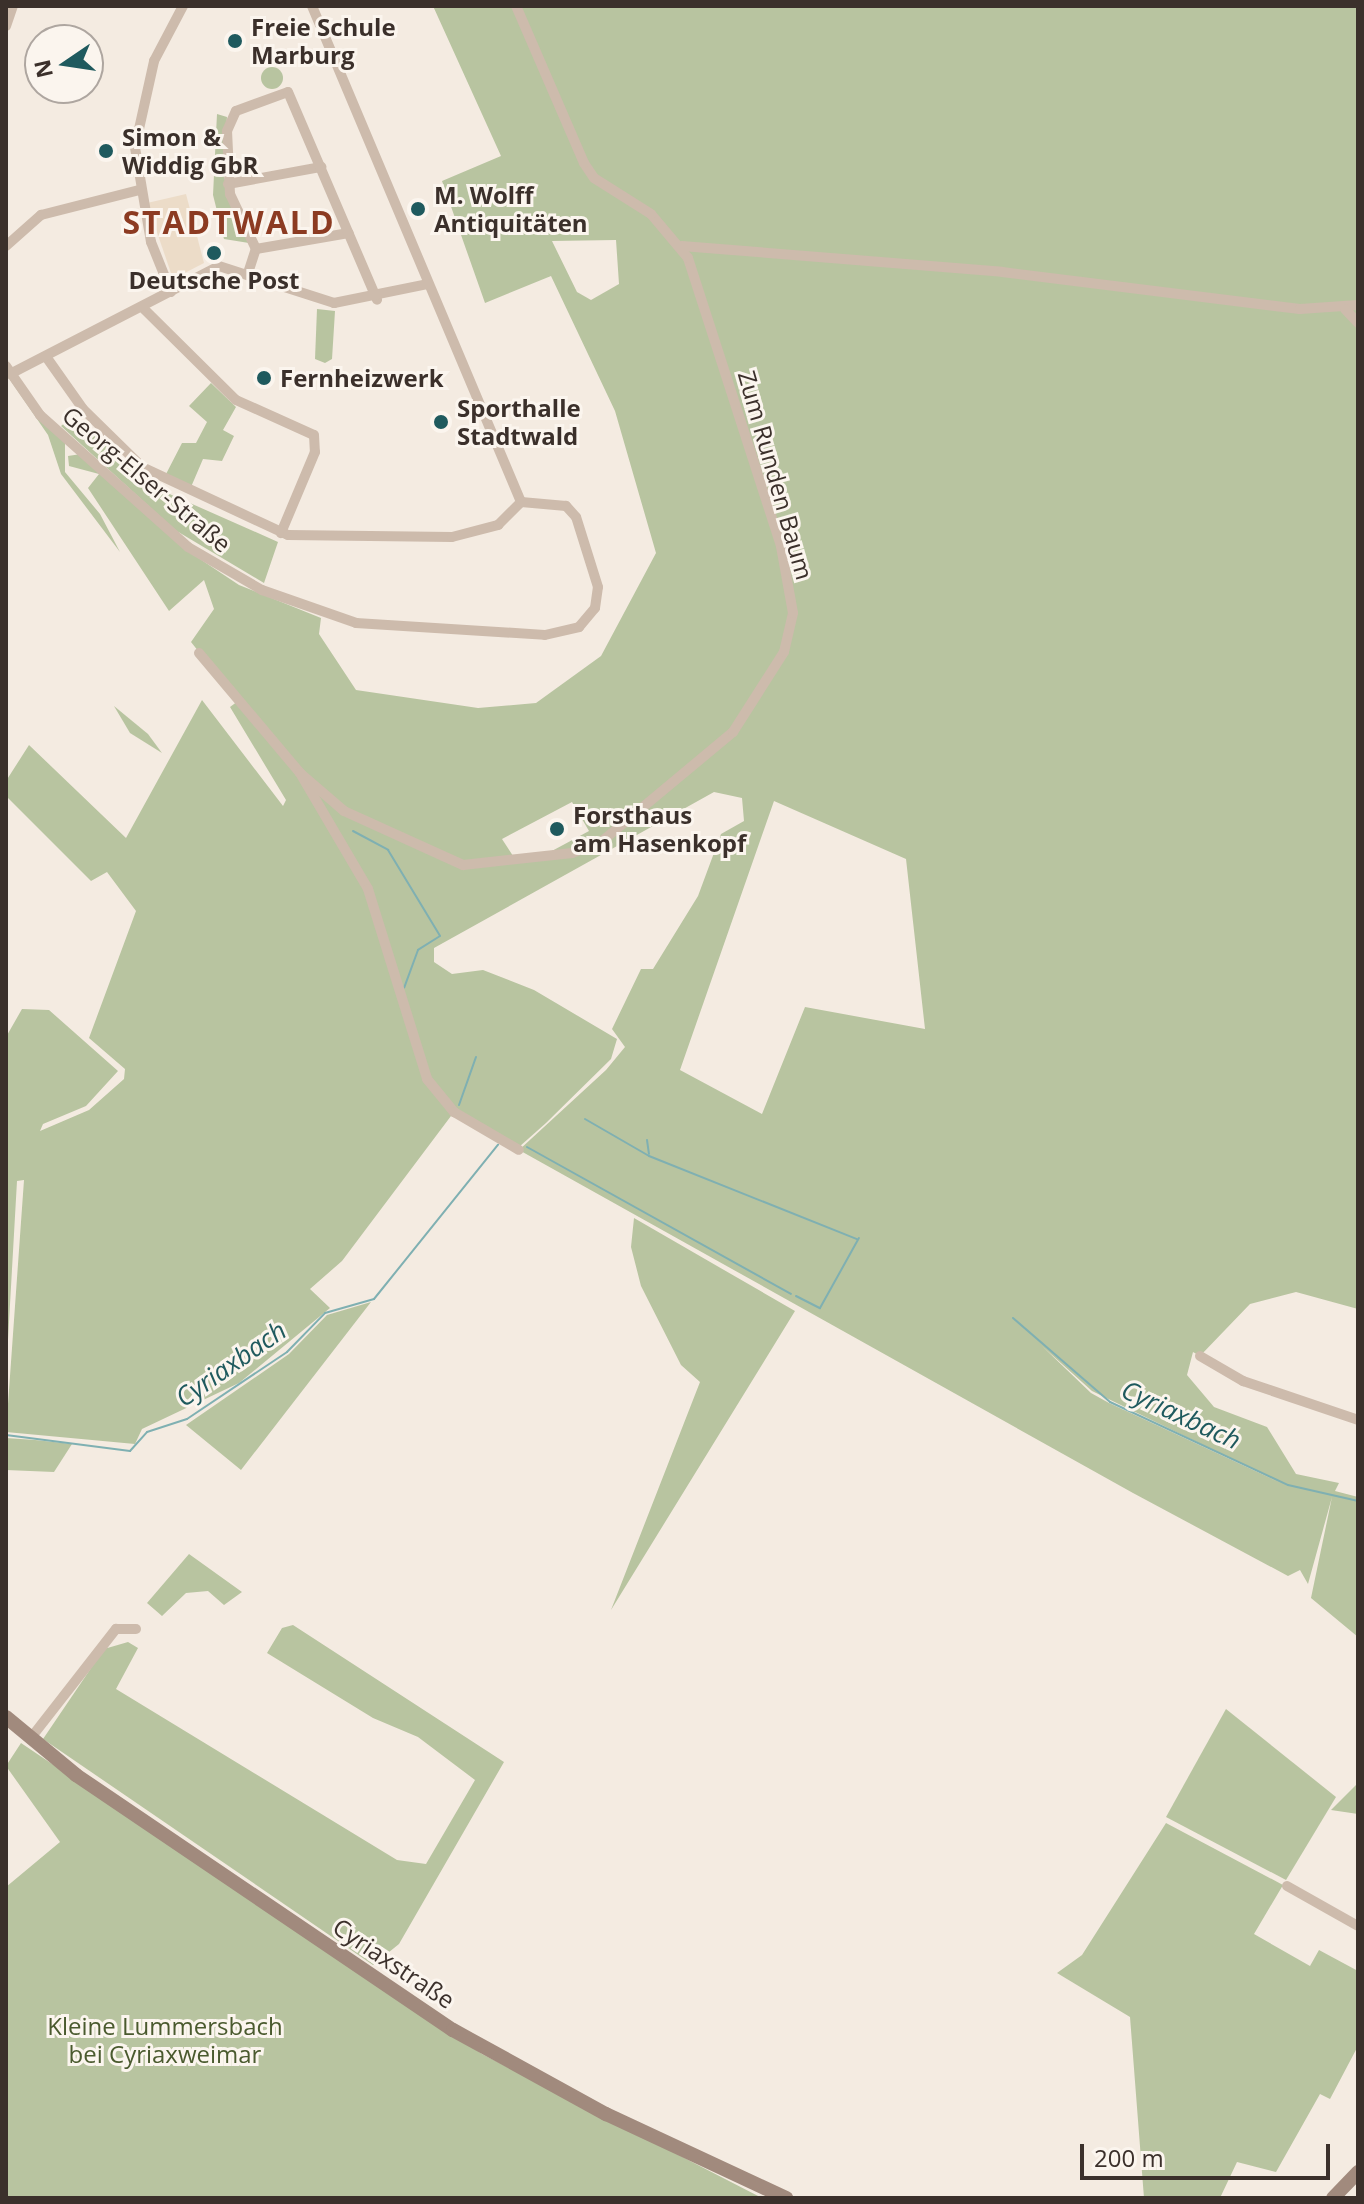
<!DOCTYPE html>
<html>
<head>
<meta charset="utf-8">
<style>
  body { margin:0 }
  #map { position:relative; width:1364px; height:2204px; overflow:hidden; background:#f4ebe1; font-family:"Open Sans",sans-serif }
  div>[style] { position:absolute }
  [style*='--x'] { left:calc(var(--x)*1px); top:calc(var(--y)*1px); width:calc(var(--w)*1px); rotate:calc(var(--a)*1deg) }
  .green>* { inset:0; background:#b8c4a0 }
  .round { border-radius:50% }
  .plaza>* { inset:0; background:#ecdcc8 }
  .stream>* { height:2px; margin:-1px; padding:0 1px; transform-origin:1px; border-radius:1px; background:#7fb0b2 }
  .street>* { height:10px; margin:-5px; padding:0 5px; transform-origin:5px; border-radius:5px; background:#cdbbac }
  .secondary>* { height:14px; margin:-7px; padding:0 7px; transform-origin:7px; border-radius:7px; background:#a18a7d }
  .dots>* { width:22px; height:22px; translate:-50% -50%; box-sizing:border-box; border:4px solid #fbf5ee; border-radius:50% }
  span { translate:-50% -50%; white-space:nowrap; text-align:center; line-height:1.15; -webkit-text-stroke:6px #fbf5ee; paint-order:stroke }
  .poi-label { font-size:24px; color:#3b302b; font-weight:700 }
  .left { translate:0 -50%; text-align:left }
  .street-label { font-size:24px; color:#3b302b }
  .park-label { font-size:24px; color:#4a5a2e }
  .water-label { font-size:26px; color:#1f5a5e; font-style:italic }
  .district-label { font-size:32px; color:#8c3b22; font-weight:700; letter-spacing:2px }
  .frame { position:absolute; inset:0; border:8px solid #3b302b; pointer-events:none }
  .north { position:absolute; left:24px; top:24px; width:80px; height:80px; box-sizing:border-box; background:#fbf5ee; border:2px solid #aea6a0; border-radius:50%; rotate:257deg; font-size:22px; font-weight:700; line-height:32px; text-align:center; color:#3b302b }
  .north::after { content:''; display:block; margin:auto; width:28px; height:36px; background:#1f5a5e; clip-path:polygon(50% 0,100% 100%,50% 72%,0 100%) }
  .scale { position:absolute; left:1080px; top:2144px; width:250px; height:36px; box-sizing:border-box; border:4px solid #3b302b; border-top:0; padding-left:10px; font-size:24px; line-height:28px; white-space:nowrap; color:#3b302b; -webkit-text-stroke:6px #fbf5ee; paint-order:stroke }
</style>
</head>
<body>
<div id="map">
  <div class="green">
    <div style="clip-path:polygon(evenodd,433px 6px,1358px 6px,1358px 1309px,1296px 1292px,1250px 1304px,1200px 1356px,1193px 1352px,1187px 1375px,1214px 1407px,1267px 1427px,1296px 1474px,1339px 1483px,1335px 1491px,1358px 1497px,1358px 1637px,1311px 1598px,1332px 1497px,1308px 1584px,1300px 1570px,1288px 1576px,1133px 1493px,519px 1150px,606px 1070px,625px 1047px,612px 1029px,641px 969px,653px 969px,698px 896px,721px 834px,744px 821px,742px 798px,714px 792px,434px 948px,434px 962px,452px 974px,483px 970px,534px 990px,617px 1039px,611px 1059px,546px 1123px,519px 1147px,454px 1112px,342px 1261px,310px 1289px,330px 1308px,239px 1383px,142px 1429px,135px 1444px,6px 1432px,24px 1180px,17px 1181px,6px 1375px,6px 1037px,22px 1009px,49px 1010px,118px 1071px,86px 1106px,43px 1124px,40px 1131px,89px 1110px,124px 1079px,125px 1069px,89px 1038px,136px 911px,107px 872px,91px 881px,6px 796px,6px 781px,29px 745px,126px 838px,202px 700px,283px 806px,286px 800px,230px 707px,238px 701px,191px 642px,214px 609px,204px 580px,169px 611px,88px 488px,99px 474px,69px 466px,68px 456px,81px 454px,188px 551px,239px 585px,321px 618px,319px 634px,356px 690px,478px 708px,536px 703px,601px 656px,656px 553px,615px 411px,551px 276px,485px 303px,442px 181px,501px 156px,433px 6px,616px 240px,619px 284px,591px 300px,577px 292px,552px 241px,616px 240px,433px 6px,774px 801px,906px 859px,925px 1029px,805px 1007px,762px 1114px,680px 1070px,774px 801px,433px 6px,572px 802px,589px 831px,550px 852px,515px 859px,502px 839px,572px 802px,433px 6px,1042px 1346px,1092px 1391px,1281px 1483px,1109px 1403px,1091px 1393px,1042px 1346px)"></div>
    <div class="round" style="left:261px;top:67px;width:22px;height:22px"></div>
    <div style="clip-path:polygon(217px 114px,227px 117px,223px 174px,249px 243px,224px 239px,213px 195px)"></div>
    <div style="clip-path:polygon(317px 309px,335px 311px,332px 359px,325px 363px,315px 359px)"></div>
    <div style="clip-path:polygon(6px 374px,65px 443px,65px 472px,100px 514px,120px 552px,61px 474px,48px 435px)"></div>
    <div style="clip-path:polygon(211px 383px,236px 407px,223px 430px,234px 436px,222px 461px,203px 459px,191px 487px,165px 476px,182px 443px,196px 443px,207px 422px,189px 406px)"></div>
    <div style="clip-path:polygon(75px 415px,147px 484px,278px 542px,264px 583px,175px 530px,61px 426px)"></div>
    <div style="clip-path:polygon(114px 706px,148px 734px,162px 753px,130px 733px)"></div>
    <div style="clip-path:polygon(634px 1218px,795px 1311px,611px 1610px,700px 1382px,681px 1365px,641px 1286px,631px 1247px)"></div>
    <div style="clip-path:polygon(371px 1302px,241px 1470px,186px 1425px,289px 1354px,327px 1315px)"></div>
    <div style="clip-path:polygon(6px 1438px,35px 1440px,72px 1444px,54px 1472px,6px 1470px)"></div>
    <div style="clip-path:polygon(189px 1554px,242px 1592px,224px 1605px,208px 1591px,186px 1593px,162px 1616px,147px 1603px)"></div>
    <div style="clip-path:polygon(293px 1625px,504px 1762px,399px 1944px,373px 1965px,43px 1739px,104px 1649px,128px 1642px,138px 1648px,116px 1689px,397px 1860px,426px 1864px,475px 1780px,418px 1737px,373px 1718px,267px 1653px,282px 1628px)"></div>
    <div style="clip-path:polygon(1226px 1709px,1336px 1797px,1286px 1880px,1166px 1817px)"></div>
    <div style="clip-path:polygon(21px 1743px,482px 2054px,762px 2198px,6px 2198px,6px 1887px,60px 1842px,6px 1766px)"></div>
    <div style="clip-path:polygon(1358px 1783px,1358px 1814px,1331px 1810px)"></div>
    <div style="clip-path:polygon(1166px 1823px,1283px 1885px,1254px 1934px,1310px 1966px,1319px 1950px,1358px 1971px,1358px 2046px,1330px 2099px,1320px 2094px,1276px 2172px,1237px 2162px,1220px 2198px,1144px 2198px,1130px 2017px,1057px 1973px,1082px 1955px)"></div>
  </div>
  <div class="plaza">
    <div style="clip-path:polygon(186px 194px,204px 263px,173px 279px,147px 203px)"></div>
  </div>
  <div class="stream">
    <div style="--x:353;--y:831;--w:40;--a:28"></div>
    <div style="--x:388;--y:850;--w:100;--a:58.8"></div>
    <div style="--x:440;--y:936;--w:26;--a:148"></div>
    <div style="--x:418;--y:950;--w:40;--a:110.2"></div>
    <div style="--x:459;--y:1105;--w:51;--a:-70.5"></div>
    <div style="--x:585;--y:1119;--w:74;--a:30"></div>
    <div style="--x:649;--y:1156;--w:224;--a:21.8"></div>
    <div style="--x:647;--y:1140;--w:14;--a:82"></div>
    <div style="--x:527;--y:1147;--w:302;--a:29.1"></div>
    <div style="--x:796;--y:1296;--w:27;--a:27"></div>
    <div style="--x:820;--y:1308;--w:80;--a:-60.9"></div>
    <div style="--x:1013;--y:1318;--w:128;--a:40.9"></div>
    <div style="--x:1110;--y:1402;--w:196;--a:25"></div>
    <div style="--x:1288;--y:1485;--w:72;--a:12.9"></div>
    <div style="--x:6;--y:1435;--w:125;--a:7.4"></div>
    <div style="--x:130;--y:1451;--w:25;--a:-48"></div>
    <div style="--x:147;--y:1432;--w:42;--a:-18"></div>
    <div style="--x:187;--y:1419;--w:120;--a:-33.8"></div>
    <div style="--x:287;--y:1352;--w:54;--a:-45.7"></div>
    <div style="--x:325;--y:1313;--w:51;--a:-15.9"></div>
    <div style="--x:374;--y:1299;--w:198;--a:-51.2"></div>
  </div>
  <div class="street">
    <div style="--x:312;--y:6;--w:538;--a:67.15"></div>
    <div style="--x:6;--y:26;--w:21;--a:-71"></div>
    <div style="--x:228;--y:184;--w:95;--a:-10.4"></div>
    <div style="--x:6;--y:246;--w:47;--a:-41.5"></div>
    <div style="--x:41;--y:215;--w:101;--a:-14.3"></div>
    <div style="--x:682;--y:246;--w:321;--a:4.6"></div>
    <div style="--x:1002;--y:272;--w:300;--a:7.1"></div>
    <div style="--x:1300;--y:309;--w:58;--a:-3.9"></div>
    <div style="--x:256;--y:249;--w:94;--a:-9.8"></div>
    <div style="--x:248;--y:273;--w:25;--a:-72"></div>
    <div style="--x:256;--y:249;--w:61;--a:-115.3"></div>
    <div style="--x:230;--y:194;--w:63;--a:-92.7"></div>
    <div style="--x:227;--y:131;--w:22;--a:-66"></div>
    <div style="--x:236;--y:111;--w:55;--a:-20.1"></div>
    <div style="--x:288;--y:92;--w:226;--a:66.8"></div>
    <div style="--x:171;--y:292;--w:54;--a:-111.8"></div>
    <div style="--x:151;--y:242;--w:96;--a:-99.6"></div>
    <div style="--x:135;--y:147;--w:88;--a:-77.5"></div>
    <div style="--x:154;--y:61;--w:62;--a:-62.2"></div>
    <div style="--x:144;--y:309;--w:129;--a:44.7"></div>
    <div style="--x:236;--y:400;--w:85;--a:24.2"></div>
    <div style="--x:314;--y:435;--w:17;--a:87"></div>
    <div style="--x:315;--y:452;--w:88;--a:112.8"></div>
    <div style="--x:1345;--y:309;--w:19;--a:47"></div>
    <div style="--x:47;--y:358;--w:62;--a:54.8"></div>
    <div style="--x:83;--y:409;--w:83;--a:44.5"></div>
    <div style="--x:142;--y:467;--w:161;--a:25"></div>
    <div style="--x:288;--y:535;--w:164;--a:0.7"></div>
    <div style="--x:452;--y:537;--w:48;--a:-14.6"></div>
    <div style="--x:498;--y:525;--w:33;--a:-45"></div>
    <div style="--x:6;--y:366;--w:60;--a:55.2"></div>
    <div style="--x:40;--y:415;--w:198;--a:41.7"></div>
    <div style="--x:188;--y:547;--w:86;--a:30.2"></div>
    <div style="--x:262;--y:590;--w:100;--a:19.3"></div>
    <div style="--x:356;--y:623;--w:189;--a:3.6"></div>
    <div style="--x:545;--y:635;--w:35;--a:-13"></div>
    <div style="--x:579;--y:627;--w:25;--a:-50"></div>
    <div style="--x:595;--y:608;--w:21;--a:-82"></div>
    <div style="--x:598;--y:587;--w:73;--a:-107.4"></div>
    <div style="--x:576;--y:517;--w:15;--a:-132"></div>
    <div style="--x:566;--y:506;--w:45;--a:-174.9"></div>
    <div style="--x:10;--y:374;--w:235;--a:-27.3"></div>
    <div style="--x:219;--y:266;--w:121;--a:17.8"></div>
    <div style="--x:334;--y:303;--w:95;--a:-11.5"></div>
    <div style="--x:199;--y:653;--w:157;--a:49.9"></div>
    <div style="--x:300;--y:773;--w:134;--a:59.6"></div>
    <div style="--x:368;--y:889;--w:199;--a:72.7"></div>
    <div style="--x:427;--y:1079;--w:43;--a:50.7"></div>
    <div style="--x:454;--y:1112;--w:75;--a:30.3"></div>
    <div style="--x:300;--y:773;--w:58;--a:40.8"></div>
    <div style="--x:344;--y:811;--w:131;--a:24.4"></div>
    <div style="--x:463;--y:865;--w:110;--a:-6.3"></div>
    <div style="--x:572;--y:853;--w:31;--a:-21"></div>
    <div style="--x:601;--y:842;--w:172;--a:-39.8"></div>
    <div style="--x:733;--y:732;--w:95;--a:-57.5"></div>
    <div style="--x:784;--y:652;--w:40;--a:-77"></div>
    <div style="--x:793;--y:613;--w:68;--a:-100.2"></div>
    <div style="--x:781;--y:546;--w:303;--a:-107.9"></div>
    <div style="--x:688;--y:258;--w:57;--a:-130.1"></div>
    <div style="--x:651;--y:214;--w:67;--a:-147.7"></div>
    <div style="--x:594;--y:178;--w:18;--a:-124"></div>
    <div style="--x:584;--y:163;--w:171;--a:-113.4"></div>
    <div style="--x:1200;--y:1356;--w:50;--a:30.2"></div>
    <div style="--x:1243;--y:1381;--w:121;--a:18.7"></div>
    <div style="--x:30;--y:1739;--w:140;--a:-52"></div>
    <div style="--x:116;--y:1629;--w:20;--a:0"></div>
    <div style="--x:1287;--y:1886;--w:81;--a:29.4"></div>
  </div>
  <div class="secondary">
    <div style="--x:6;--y:1717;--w:91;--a:39.6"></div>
    <div style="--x:76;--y:1775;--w:455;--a:34.1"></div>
    <div style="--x:453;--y:2030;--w:175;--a:28.8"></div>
    <div style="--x:606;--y:2114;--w:199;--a:25"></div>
    <div style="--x:1333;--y:2198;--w:36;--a:-46"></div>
  </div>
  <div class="dots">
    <div style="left:235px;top:41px;background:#1f5a5e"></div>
    <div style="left:106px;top:151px;background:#1f5a5e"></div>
    <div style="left:418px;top:209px;background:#1f5a5e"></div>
    <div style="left:214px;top:253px;background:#1f5a5e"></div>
    <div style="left:264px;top:378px;background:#1f5a5e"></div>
    <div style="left:441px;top:422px;background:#1f5a5e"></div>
    <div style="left:557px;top:829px;background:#1f5a5e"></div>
  </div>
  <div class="poi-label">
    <span class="left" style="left:251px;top:41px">Freie Schule<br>Marburg</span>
    <span class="left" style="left:122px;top:151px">Simon &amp;<br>Widdig GbR</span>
    <span class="left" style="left:434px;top:209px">M. Wolff<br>Antiquitäten</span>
    <span style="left:214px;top:280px">Deutsche Post</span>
    <span class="left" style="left:280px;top:378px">Fernheizwerk</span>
    <span class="left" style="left:457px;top:422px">Sporthalle<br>Stadtwald</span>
    <span class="left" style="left:573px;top:829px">Forsthaus<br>am Hasenkopf</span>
  </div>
  <div class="street-label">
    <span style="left:776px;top:475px;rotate:74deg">Zum Runden Baum</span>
    <span style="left:147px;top:479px;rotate:40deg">Georg-Elser-Straße</span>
    <span style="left:394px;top:1963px;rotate:34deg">Cyriaxstraße</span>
  </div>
  <div class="park-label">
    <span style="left:165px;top:2040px">Kleine Lummersbach<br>bei Cyriaxweimar</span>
  </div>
  <div class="water-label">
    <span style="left:231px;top:1364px;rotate:-35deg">Cyriaxbach</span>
    <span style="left:1181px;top:1415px;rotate:25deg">Cyriaxbach</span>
  </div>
  <div class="district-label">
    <span style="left:229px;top:222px">STADTWALD</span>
  </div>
  <div class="frame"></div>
  <div class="north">N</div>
  <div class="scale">200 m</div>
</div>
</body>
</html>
